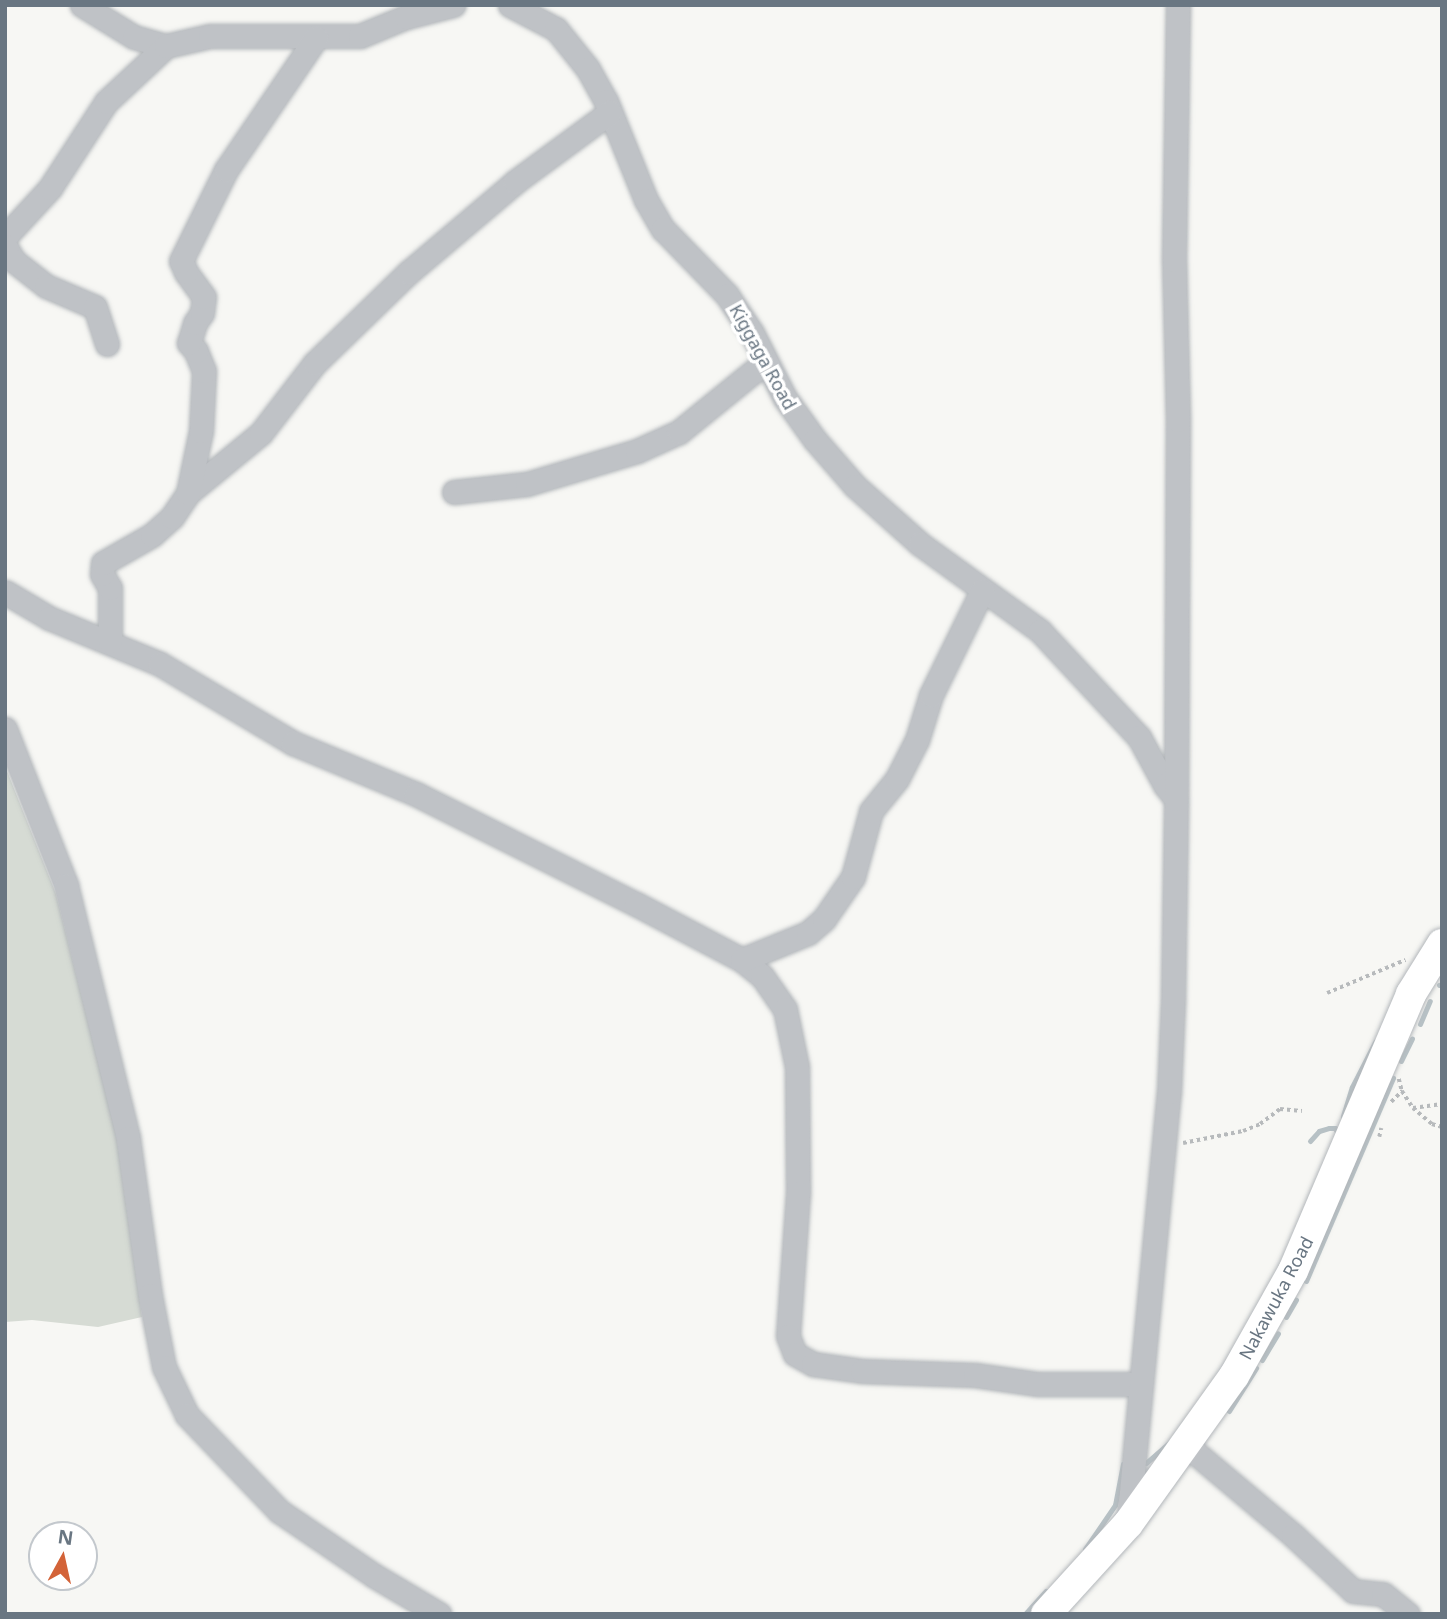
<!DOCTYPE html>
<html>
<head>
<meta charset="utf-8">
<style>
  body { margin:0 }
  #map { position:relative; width:1447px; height:1619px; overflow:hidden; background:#f7f7f4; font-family:"Noto Sans",sans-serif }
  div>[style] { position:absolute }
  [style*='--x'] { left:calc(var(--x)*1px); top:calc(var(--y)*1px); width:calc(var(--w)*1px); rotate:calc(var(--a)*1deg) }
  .green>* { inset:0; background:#d6dbd4 }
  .stream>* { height:5px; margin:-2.5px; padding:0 2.5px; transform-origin:2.5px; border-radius:2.5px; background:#b7c1c5 }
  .path>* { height:3.5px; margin-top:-1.75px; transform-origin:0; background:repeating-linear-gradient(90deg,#b7babc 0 3.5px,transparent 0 7px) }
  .roads { filter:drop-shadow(0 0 2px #b2b6ba) drop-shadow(0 0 2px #b2b6ba) }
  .minor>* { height:23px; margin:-11.5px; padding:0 11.5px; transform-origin:11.5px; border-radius:11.5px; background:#bfc2c6 }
  .major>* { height:30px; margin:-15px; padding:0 15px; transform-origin:15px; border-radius:15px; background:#fff }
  span { translate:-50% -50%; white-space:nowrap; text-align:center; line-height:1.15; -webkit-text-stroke:7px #fff; paint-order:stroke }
  .street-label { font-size:18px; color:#697682 }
  .frame { position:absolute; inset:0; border:7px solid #697682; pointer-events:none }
  .north { position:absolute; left:28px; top:1521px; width:70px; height:70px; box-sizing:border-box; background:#fff; border:2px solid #c3c8cd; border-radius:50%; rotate:8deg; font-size:19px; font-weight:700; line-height:28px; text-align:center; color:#697682 }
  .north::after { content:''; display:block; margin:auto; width:24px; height:32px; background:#d36338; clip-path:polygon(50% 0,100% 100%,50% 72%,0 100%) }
</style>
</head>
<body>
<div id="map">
  <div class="green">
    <div style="clip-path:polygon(5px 766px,56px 894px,116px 1133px,142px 1317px,98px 1327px,32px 1320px,5px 1322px)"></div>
  </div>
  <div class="stream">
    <div style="--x:1439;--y:985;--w:3;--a:-18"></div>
    <div style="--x:1420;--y:1024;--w:25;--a:-67"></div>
    <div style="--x:1401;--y:1061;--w:25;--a:-64"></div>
    <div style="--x:1343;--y:1116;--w:30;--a:-73"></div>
    <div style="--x:1352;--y:1087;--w:51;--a:-62.9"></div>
    <div style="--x:1310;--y:1141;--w:13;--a:-48"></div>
    <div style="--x:1319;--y:1131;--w:10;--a:-17"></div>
    <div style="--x:1329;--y:1128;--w:6;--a:0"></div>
    <div style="--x:1335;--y:1128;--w:7;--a:63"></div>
    <div style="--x:1306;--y:1281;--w:221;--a:-66.8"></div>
    <div style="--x:1286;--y:1317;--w:20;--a:-60"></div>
    <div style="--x:1262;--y:1360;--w:31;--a:-59"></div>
    <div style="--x:1229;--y:1411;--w:51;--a:-57.9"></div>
    <div style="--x:1146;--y:1463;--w:32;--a:-41"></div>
    <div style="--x:1085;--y:1549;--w:53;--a:-55.7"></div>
    <div style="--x:1115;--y:1505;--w:42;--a:-79"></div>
    <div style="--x:1025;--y:1614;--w:31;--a:-48"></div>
  </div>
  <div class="path">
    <div style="--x:1327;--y:993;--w:85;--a:-22.9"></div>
    <div style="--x:1399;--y:1079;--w:12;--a:76"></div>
    <div style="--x:1402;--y:1091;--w:20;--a:57"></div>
    <div style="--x:1413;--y:1108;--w:25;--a:40"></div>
    <div style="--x:1432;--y:1124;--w:10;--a:17"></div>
    <div style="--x:1391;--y:1102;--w:16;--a:-45"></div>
    <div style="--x:1413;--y:1108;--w:29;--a:-8"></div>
    <div style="--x:1379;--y:1137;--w:9;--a:-77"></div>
    <div style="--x:1183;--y:1143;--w:61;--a:-11.3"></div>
    <div style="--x:1243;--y:1131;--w:18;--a:-22"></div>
    <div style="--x:1260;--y:1124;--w:25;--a:-37"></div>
    <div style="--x:1280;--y:1109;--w:22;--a:5"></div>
  </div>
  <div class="roads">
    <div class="minor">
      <div style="--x:82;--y:5;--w:61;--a:31.6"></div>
      <div style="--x:134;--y:37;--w:33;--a:16"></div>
      <div style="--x:510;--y:5;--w:52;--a:27.6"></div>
      <div style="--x:556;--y:29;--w:51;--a:51.3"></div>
      <div style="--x:588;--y:69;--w:37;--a:61"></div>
      <div style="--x:606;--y:101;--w:107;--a:68"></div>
      <div style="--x:646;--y:200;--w:34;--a:60"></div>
      <div style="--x:663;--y:229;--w:92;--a:45.9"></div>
      <div style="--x:727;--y:295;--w:45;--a:56.7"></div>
      <div style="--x:752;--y:333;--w:73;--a:63.1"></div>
      <div style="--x:785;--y:398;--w:52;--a:54.5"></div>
      <div style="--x:815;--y:440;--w:61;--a:49"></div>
      <div style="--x:855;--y:486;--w:87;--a:41.7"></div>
      <div style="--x:920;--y:544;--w:148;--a:35.9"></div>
      <div style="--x:1040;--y:631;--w:145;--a:47"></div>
      <div style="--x:1139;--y:737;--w:55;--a:61.6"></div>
      <div style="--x:1165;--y:785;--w:18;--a:52"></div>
      <div style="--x:5;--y:237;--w:67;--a:-47.4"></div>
      <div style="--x:50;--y:188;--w:103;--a:-56.9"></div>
      <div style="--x:106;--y:102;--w:82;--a:-43"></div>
      <div style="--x:166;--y:46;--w:45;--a:-12.8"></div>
      <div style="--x:210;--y:36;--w:150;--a:0"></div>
      <div style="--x:360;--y:36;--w:50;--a:-22.4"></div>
      <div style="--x:406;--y:17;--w:49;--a:-14.3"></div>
      <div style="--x:5;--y:246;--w:17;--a:59"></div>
      <div style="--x:14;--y:261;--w:41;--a:38"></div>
      <div style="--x:46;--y:286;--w:53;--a:23.2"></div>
      <div style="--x:95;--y:307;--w:39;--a:72"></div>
      <div style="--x:454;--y:492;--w:73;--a:-6.3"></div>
      <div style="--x:527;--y:484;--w:115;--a:-16.7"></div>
      <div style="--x:637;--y:451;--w:46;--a:-24.3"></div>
      <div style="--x:679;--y:432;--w:111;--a:-39.1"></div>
      <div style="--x:188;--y:493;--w:94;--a:-39.4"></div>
      <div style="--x:261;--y:433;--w:88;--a:-52.4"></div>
      <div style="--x:315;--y:363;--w:131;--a:-44.1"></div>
      <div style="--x:409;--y:272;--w:139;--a:-40.3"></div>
      <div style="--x:515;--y:182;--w:118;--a:-36.4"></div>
      <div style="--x:5;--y:592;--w:51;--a:30.6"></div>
      <div style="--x:49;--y:618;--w:120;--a:22.5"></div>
      <div style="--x:160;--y:664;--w:155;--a:30.7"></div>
      <div style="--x:293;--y:743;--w:133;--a:22.5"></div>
      <div style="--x:416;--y:794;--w:246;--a:26.6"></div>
      <div style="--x:636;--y:904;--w:120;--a:27.8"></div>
      <div style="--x:742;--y:960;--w:26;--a:39"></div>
      <div style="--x:762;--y:976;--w:40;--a:55.1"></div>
      <div style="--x:785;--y:1009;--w:59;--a:78.3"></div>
      <div style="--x:797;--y:1067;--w:126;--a:89.5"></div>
      <div style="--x:798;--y:1193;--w:143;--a:94"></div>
      <div style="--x:788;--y:1336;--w:19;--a:69"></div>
      <div style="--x:795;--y:1354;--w:21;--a:29"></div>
      <div style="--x:813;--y:1364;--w:49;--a:8.1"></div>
      <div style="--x:862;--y:1371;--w:113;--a:2"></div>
      <div style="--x:975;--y:1375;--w:64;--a:8.1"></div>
      <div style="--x:1038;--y:1384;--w:103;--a:0"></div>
      <div style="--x:110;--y:641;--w:53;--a:-90"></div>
      <div style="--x:110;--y:588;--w:16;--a:-120"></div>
      <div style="--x:102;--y:574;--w:11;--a:-85"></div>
      <div style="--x:103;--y:563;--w:56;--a:-29.7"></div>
      <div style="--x:152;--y:535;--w:27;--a:-42"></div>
      <div style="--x:172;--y:517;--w:29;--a:-56"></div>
      <div style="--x:188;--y:493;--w:63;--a:-78.2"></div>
      <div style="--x:201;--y:431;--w:60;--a:-87.1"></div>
      <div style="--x:204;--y:371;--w:22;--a:-112"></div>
      <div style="--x:196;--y:351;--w:11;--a:-131"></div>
      <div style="--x:189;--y:343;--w:21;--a:-73"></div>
      <div style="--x:195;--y:323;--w:12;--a:-55"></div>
      <div style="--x:202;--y:313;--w:16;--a:-83"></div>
      <div style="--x:204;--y:297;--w:31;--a:-126"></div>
      <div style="--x:186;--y:272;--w:12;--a:-114"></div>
      <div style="--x:181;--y:261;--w:102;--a:-63.7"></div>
      <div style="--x:226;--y:170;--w:160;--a:-55.7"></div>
      <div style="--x:5;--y:729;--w:168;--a:68.6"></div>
      <div style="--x:66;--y:885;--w:260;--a:76.2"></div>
      <div style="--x:128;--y:1138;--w:159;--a:82"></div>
      <div style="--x:150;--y:1295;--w:73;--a:79"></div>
      <div style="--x:164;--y:1367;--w:53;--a:64.4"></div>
      <div style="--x:187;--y:1415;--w:133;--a:46.2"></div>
      <div style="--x:279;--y:1511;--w:114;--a:34.2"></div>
      <div style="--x:373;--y:1575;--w:77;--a:30.6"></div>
      <div style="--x:742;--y:960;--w:71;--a:-22.2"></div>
      <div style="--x:808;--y:933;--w:21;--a:-41"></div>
      <div style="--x:824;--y:919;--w:51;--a:-55.4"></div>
      <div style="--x:853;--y:877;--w:68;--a:-74.7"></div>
      <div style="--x:871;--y:811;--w:41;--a:-50.9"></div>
      <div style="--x:897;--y:779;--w:44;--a:-62.9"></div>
      <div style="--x:917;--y:740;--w:47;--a:-72.7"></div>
      <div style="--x:931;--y:695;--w:116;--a:-63.9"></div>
      <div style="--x:1185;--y:1444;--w:141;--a:40.1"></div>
      <div style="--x:1293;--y:1535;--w:82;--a:43"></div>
      <div style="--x:1353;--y:1591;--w:30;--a:6"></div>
      <div style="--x:1383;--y:1594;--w:32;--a:39"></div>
      <div style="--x:1128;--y:1524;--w:434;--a:-84.6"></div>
      <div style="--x:1169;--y:1092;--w:92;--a:-87.5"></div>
      <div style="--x:1173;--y:1000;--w:201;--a:-89.1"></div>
      <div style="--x:1176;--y:799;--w:379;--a:-89.7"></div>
      <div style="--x:1178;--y:420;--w:160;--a:-91.4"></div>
      <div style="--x:1174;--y:260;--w:255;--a:-89.1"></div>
    </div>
    <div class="major">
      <div style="--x:1046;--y:1614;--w:122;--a:-47.7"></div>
      <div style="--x:1128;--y:1524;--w:182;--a:-54.4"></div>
      <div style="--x:1234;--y:1376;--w:120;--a:-60.7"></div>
      <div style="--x:1293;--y:1271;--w:301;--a:-66.9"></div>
      <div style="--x:1411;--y:994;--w:59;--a:-58.2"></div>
    </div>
  </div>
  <div class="street-label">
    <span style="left:763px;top:357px;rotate:61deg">Kiggaga Road</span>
    <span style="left:1276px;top:1298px;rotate:-62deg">Nakawuka Road</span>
  </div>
  <div class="frame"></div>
  <div class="north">N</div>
</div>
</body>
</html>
